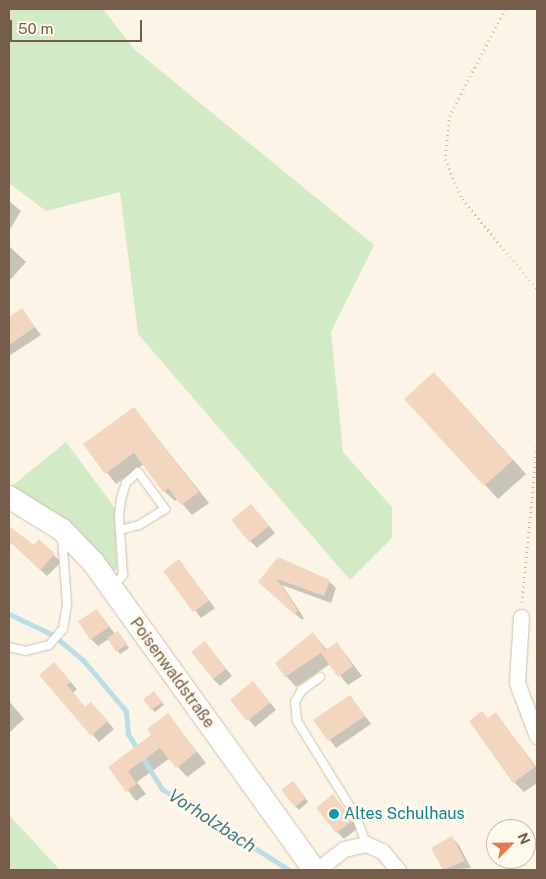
<!DOCTYPE html>
<html>
<head>
<meta charset="utf-8">
<style>
  body { margin:0 }
  #map { position:relative; width:546px; height:879px; overflow:hidden; background:#fcf5e7; font-family:"Public Sans",sans-serif }
  div>[style] { position:absolute }
  [style*='--x'] { left:calc(var(--x)*1px); top:calc(var(--y)*1px); width:calc(var(--w)*1px); rotate:calc(var(--a)*1deg) }
  .green>* { inset:0; background:#d2eac5 }
  .shadow>* { inset:0; background:#0003 }
  .stream>* { height:5px; margin:-2.5px; padding:0 2.5px; transform-origin:2.5px; border-radius:2.5px; background:#bbdee6 }
  .building>* { inset:0; background:#f2d6bf }
  .path>* { height:3px; margin-top:-1.5px; transform-origin:0; background:repeating-linear-gradient(90deg,#d7b9a2 0 1px,transparent 0 5px) }
  .roads { filter:drop-shadow(0 0 1px #d0c0af) drop-shadow(0 0 1px #d0c0af) }
  .lane>* { height:8px; margin:-4px; padding:0 4px; transform-origin:4px; border-radius:4px; background:#fff }
  .street>* { height:15px; margin:-7.5px; padding:0 7.5px; transform-origin:7.5px; border-radius:7.5px; background:#fff }
  .secondary>* { height:22px; margin:-11px; padding:0 11px; transform-origin:11px; border-radius:11px; background:#fff }
  .dots>* { width:14px; height:14px; translate:-50% -50%; box-sizing:border-box; border:2px solid #fff9ee; border-radius:50% }
  span { translate:-50% -50%; white-space:nowrap; text-align:center; line-height:1.15; -webkit-text-stroke:5px #fff9ee; paint-order:stroke }
  .street-label { font-size:16px; color:#765d4b }
  .culture-label { font-size:16px; color:#0d838f }
  .left { translate:0 -50%; text-align:left }
  .water-label { font-size:18px; color:#457a89; font-style:italic }
  .frame { position:absolute; inset:0; border:10px solid #765d4b; pointer-events:none }
  .north { position:absolute; left:486px; top:819px; width:50px; height:50px; box-sizing:border-box; background:#fff9ee; border:1px solid #c8bbad; border-radius:50%; rotate:67deg; font-size:14px; font-weight:700; line-height:20px; text-align:center; color:#765d4b }
  .north::after { content:''; display:block; margin:auto; width:18px; height:22px; background:#e5774e; clip-path:polygon(50% 0,100% 100%,50% 72%,0 100%) }
  .scale { position:absolute; left:10px; top:20px; width:132px; height:22px; box-sizing:border-box; border:2px solid #765d4b; border-top:0; padding-left:6px; font-size:15px; line-height:18px; white-space:nowrap; color:#765d4b; -webkit-text-stroke:4px #fff9ee; paint-order:stroke }
</style>
</head>
<body>
<div id="map">
  <div class="green">
    <div style="clip-path:polygon(9px 9px,103px 9px,134px 49px,374px 245px,331px 332px,343px 452px,392px 507px,392px 538px,350px 580px,138px 334px,120px 192px,46px 211px,9px 183px)"></div>
    <div style="clip-path:polygon(66px 442px,115px 508px,117px 570px,109px 570px,70px 524px,12px 486px)"></div>
    <div style="clip-path:polygon(9px 815px,60px 870px,9px 870px)"></div>
  </div>
  <div class="shadow">
    <div style="clip-path:polygon(9px 201px,21px 211px,9px 231px)"></div>
    <div style="clip-path:polygon(9px 246px,26px 262px,11px 279px,9px 277px)"></div>
    <div style="clip-path:polygon(22px 310px,41px 335px,9px 356px,9px 319px)"></div>
    <div style="clip-path:polygon(447px 387px,526px 474px,498px 499px,406px 399px)"></div>
    <div style="clip-path:polygon(134px 409px,209px 503px,192px 515px,178px 499px,175px 501px,164px 491px,144px 464px,116px 484px,85px 445px)"></div>
    <div style="clip-path:polygon(258px 513px,275px 533px,257px 548px,250px 541px)"></div>
    <div style="clip-path:polygon(9px 527px,34px 546px,39px 541px,61px 562px,47px 576px,12px 543px,9px 546px)"></div>
    <div style="clip-path:polygon(278px 559px,329px 581px,336px 588px,331px 603px,282px 585px,304px 618px,302px 620px,267px 588px)"></div>
    <div style="clip-path:polygon(179px 561px,215px 608px,201px 618px,165px 571px)"></div>
    <div style="clip-path:polygon(97px 610px,115px 634px,118px 632px,129px 648px,120px 654px,109px 639px,98px 646px,91px 639px,80px 621px)"></div>
    <div style="clip-path:polygon(313px 634px,327px 650px,337px 643px,362px 676px,348px 685px,330px 664px,296px 687px,286px 676px)"></div>
    <div style="clip-path:polygon(211px 650px,232px 676px,220px 686px,213px 679px)"></div>
    <div style="clip-path:polygon(61px 671px,77px 689px,73px 693px,86px 709px,98px 711px,114px 729px,99px 742px,40px 675px)"></div>
    <div style="clip-path:polygon(260px 690px,276px 710px,255px 727px,232px 700px)"></div>
    <div style="clip-path:polygon(157px 696px,164px 705px,155px 712px,152px 709px)"></div>
    <div style="clip-path:polygon(350px 696px,371px 724px,336px 748px,315px 720px)"></div>
    <div style="clip-path:polygon(9px 701px,24px 719px,9px 733px)"></div>
    <div style="clip-path:polygon(496px 714px,537px 768px,537px 783px,524px 792px,514px 782px,489px 719px)"></div>
    <div style="clip-path:polygon(168px 715px,206px 763px,187px 777px,170px 758px,137px 782px,146px 794px,136px 801px,110px 767px,153px 735px)"></div>
    <div style="clip-path:polygon(296px 786px,308px 802px,299px 810px,295px 806px)"></div>
    <div style="clip-path:polygon(333px 796px,358px 828px,344px 839px,337px 832px)"></div>
    <div style="clip-path:polygon(452px 838px,459px 845px,471px 868px,445px 870px,433px 848px)"></div>
  </div>
  <div class="stream">
    <div style="--x:9;--y:614;--w:49;--a:25.5"></div>
    <div style="--x:53;--y:635;--w:39;--a:40"></div>
    <div style="--x:83;--y:660;--w:67;--a:49.9"></div>
    <div style="--x:126;--y:711;--w:23;--a:85"></div>
    <div style="--x:128;--y:734;--w:65;--a:58.3"></div>
    <div style="--x:162;--y:789;--w:151;--a:32.5"></div>
  </div>
  <div class="building">
    <div style="clip-path:polygon(22px 308px,35px 327px,9px 345px,9px 317px)"></div>
    <div style="clip-path:polygon(434px 372px,513px 460px,484px 486px,404px 399px)"></div>
    <div style="clip-path:polygon(134px 407px,199px 492px,181px 505px,168px 488px,163px 492px,134px 453px,105px 474px,83px 444px)"></div>
    <div style="clip-path:polygon(251px 504px,269px 526px,249px 542px,231px 520px)"></div>
    <div style="clip-path:polygon(9px 526px,34px 545px,39px 539px,55px 554px,40px 570px,9px 541px)"></div>
    <div style="clip-path:polygon(278px 557px,330px 580px,324px 596px,277px 579px,298px 611px,294px 614px,258px 582px)"></div>
    <div style="clip-path:polygon(179px 559px,209px 601px,193px 612px,163px 571px)"></div>
    <div style="clip-path:polygon(97px 609px,109px 627px,90px 640px,78px 621px)"></div>
    <div style="clip-path:polygon(118px 631px,127px 644px,116px 652px,107px 638px)"></div>
    <div style="clip-path:polygon(313px 632px,325px 650px,285px 677px,275px 663px)"></div>
    <div style="clip-path:polygon(205px 641px,226px 669px,213px 679px,191px 652px)"></div>
    <div style="clip-path:polygon(337px 642px,353px 666px,338px 677px,321px 653px)"></div>
    <div style="clip-path:polygon(54px 662px,71px 682px,67px 685px,85px 707px,91px 702px,108px 721px,91px 736px,39px 675px)"></div>
    <div style="clip-path:polygon(253px 681px,270px 703px,247px 721px,230px 700px)"></div>
    <div style="clip-path:polygon(154px 691px,162px 702px,151px 710px,143px 699px)"></div>
    <div style="clip-path:polygon(350px 695px,365px 716px,328px 741px,313px 720px)"></div>
    <div style="clip-path:polygon(482px 711px,488px 718px,496px 712px,535px 767px,513px 783px,469px 721px)"></div>
    <div style="clip-path:polygon(168px 713px,197px 752px,176px 768px,160px 748px,128px 771px,137px 784px,126px 792px,108px 767px,151px 735px,147px 729px)"></div>
    <div style="clip-path:polygon(293px 781px,306px 798px,295px 807px,281px 790px)"></div>
    <div style="clip-path:polygon(333px 794px,352px 821px,336px 833px,316px 808px)"></div>
    <div style="clip-path:polygon(452px 836px,465px 861px,443px 870px,431px 848px)"></div>
  </div>
  <div class="path">
    <div style="--x:505;--y:9;--w:119;--a:117.4"></div>
    <div style="--x:450;--y:115;--w:44;--a:96.5"></div>
    <div style="--x:445;--y:159;--w:43;--a:67"></div>
    <div style="--x:462;--y:199;--w:117;--a:50.2"></div>
    <div style="--x:522;--y:602;--w:156;--a:-84.5"></div>
  </div>
  <div class="roads">
    <div class="lane">
      <div style="--x:113;--y:587;--w:16;--a:-50"></div>
      <div style="--x:123;--y:575;--w:59;--a:-93.9"></div>
      <div style="--x:119;--y:516;--w:17;--a:-83"></div>
      <div style="--x:121;--y:499;--w:17;--a:-73"></div>
      <div style="--x:126;--y:483;--w:16;--a:-43"></div>
      <div style="--x:138;--y:472;--w:46;--a:53.9"></div>
      <div style="--x:165;--y:509;--w:31;--a:148"></div>
      <div style="--x:139;--y:525;--w:20;--a:165"></div>
      <div style="--x:9;--y:647;--w:17;--a:13"></div>
      <div style="--x:26;--y:651;--w:24;--a:-15"></div>
      <div style="--x:49;--y:645;--w:21;--a:-49"></div>
      <div style="--x:63;--y:629;--w:26;--a:-81"></div>
      <div style="--x:67;--y:603;--w:66;--a:-94.3"></div>
      <div style="--x:320;--y:677;--w:22;--a:144"></div>
      <div style="--x:302;--y:690;--w:14;--a:120"></div>
      <div style="--x:295;--y:702;--w:19;--a:84"></div>
      <div style="--x:297;--y:721;--w:112;--a:58.2"></div>
      <div style="--x:356;--y:816;--w:30;--a:70"></div>
    </div>
    <div class="street">
      <div style="--x:521;--y:617;--w:66;--a:93.5"></div>
      <div style="--x:517;--y:683;--w:57;--a:69.3"></div>
      <div style="--x:317;--y:870;--w:34;--a:-38"></div>
      <div style="--x:344;--y:849;--w:23;--a:-13"></div>
      <div style="--x:366;--y:844;--w:17;--a:24"></div>
      <div style="--x:382;--y:851;--w:25;--a:50"></div>
    </div>
    <div class="secondary">
      <div style="--x:9;--y:497;--w:62;--a:31.9"></div>
      <div style="--x:62;--y:530;--w:45;--a:45.9"></div>
      <div style="--x:93;--y:562;--w:379;--a:54.3"></div>
    </div>
  </div>
  <div class="dots">
    <div style="left:334px;top:814px;background:#0f9aa8"></div>
  </div>
  <div class="street-label">
    <span style="left:172px;top:673px;rotate:54deg">Poisenwaldstraße</span>
  </div>
  <div class="culture-label">
    <span class="left" style="left:344px;top:814px">Altes Schulhaus</span>
  </div>
  <div class="water-label">
    <span style="left:212px;top:821px;rotate:33deg">Vorholzbach</span>
  </div>
  <div class="frame"></div>
  <div class="north">N</div>
  <div class="scale">50 m</div>
</div>
</body>
</html>
